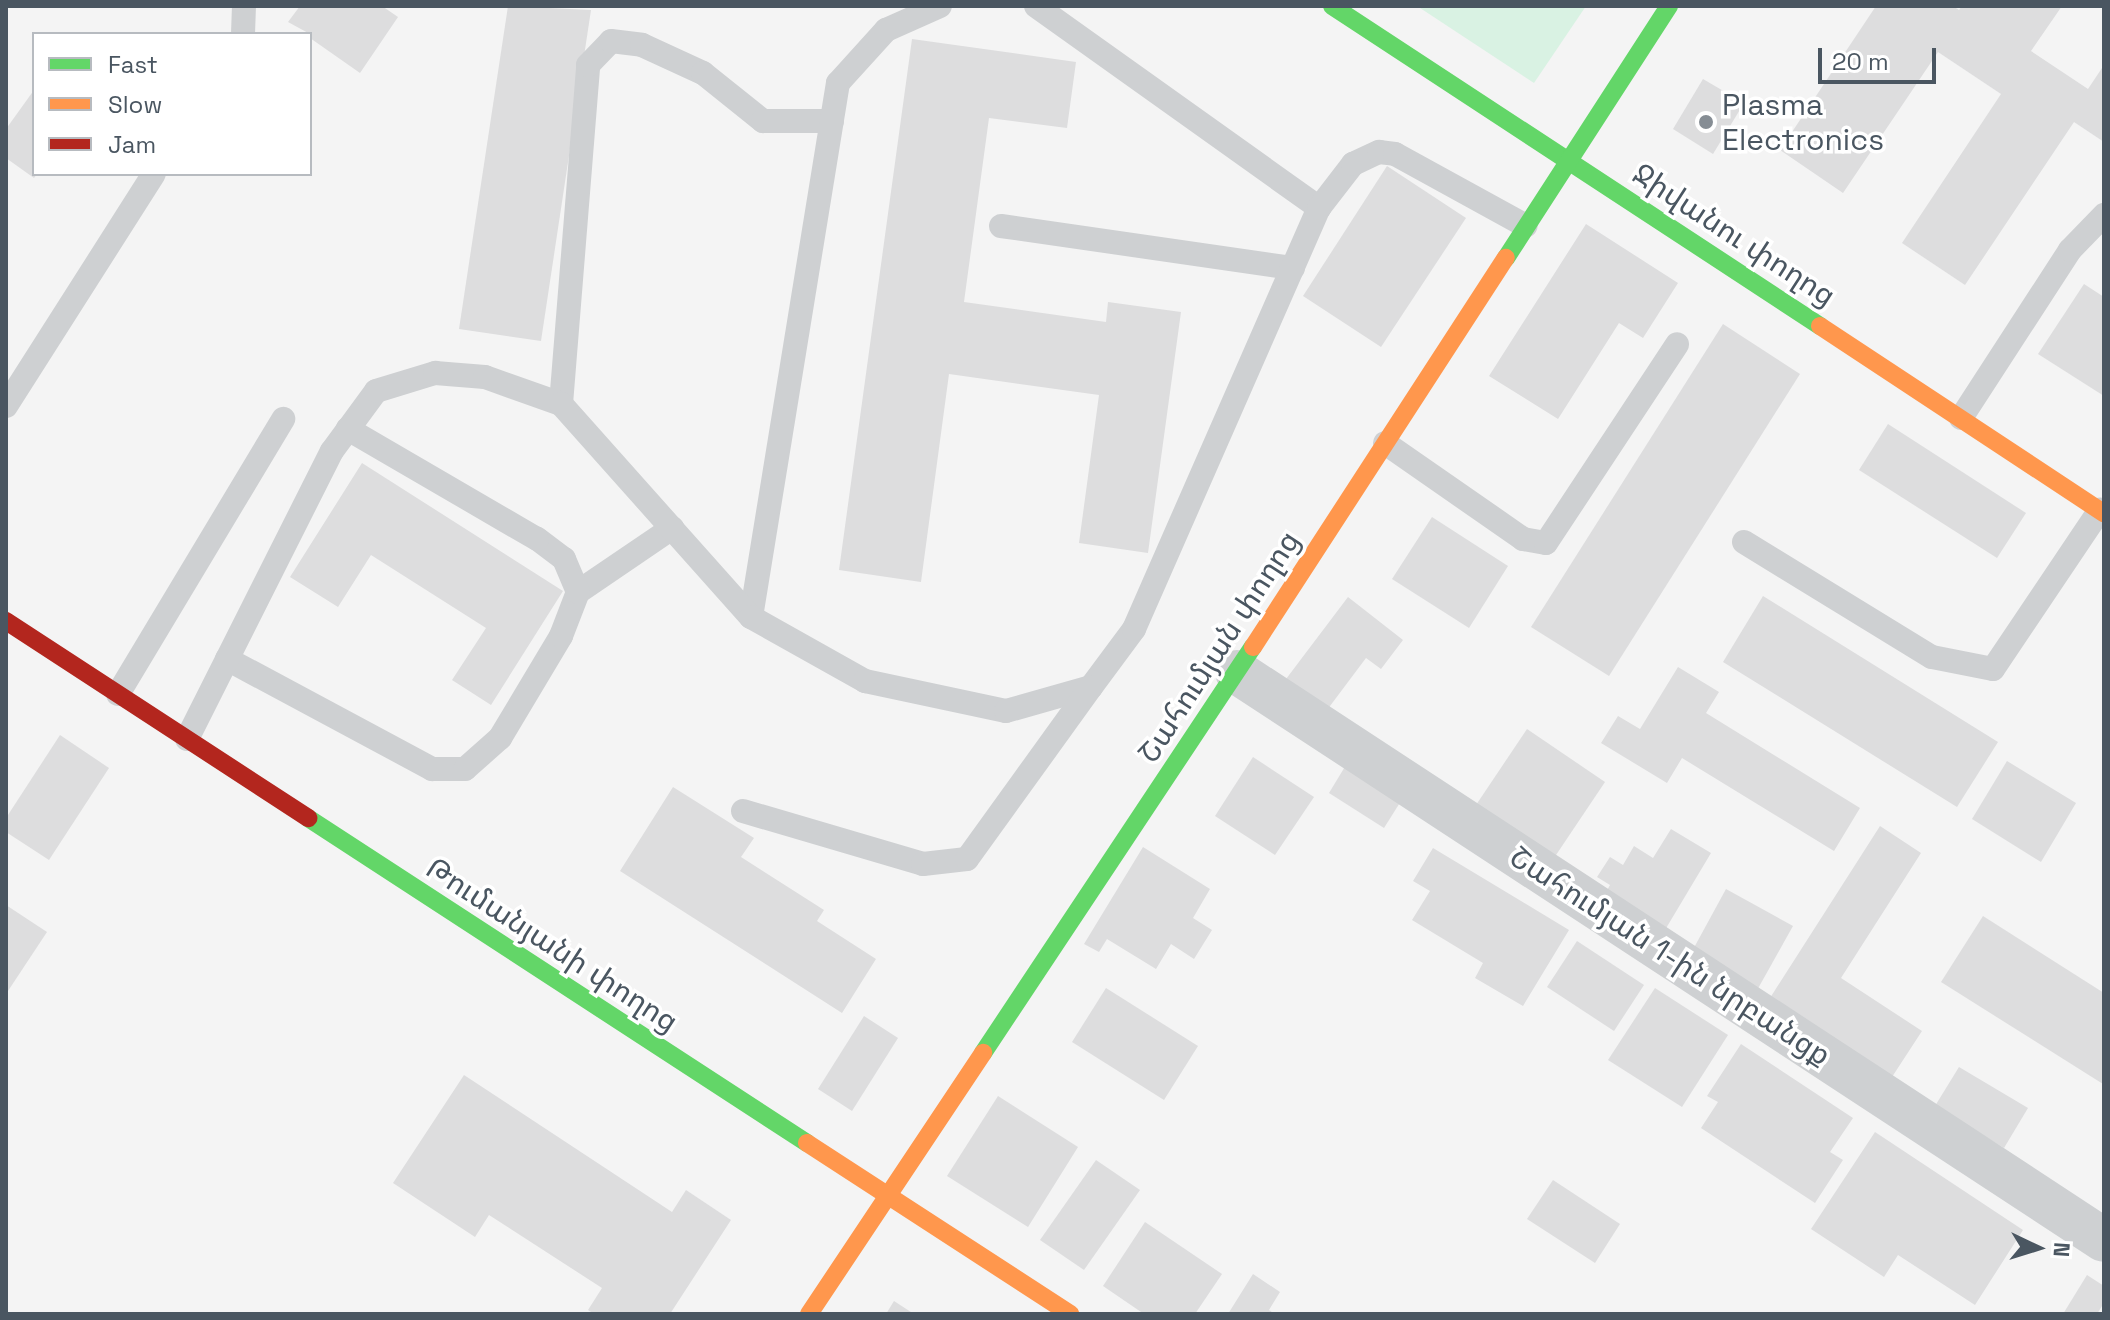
<!DOCTYPE html>
<html>
<head>
<meta charset="utf-8">
<style>
  body { margin:0 }
  #map { position:relative; width:2110px; height:1320px; overflow:hidden; background:#f4f4f4; font-family:"Space Grotesk","Noto Sans Armenian",sans-serif }
  div>[style] { position:absolute }
  [style*='--x'] { left:calc(var(--x)*1px); top:calc(var(--y)*1px); width:calc(var(--w)*1px); rotate:calc(var(--a)*1deg) }
  .green>* { inset:0; background:#d9f2e3 }
  .building>* { inset:0; background:#ddddde }
  .lane>* { height:24px; margin:-12px; padding:0 12px; transform-origin:12px; border-radius:12px; background:#ced0d2 }
  .street>* { height:44px; margin:-22px; padding:0 22px; transform-origin:22px; border-radius:22px; background:#ced0d2 }
  .fast>* { height:18px; margin:-9px; padding:0 9px; transform-origin:9px; border-radius:9px; background:#63d668 }
  .slow>* { height:18px; margin:-9px; padding:0 9px; transform-origin:9px; border-radius:9px; background:#ff974d }
  .jam>* { height:18px; margin:-9px; padding:0 9px; transform-origin:9px; border-radius:9px; background:#b3261e }
  .dots>* { width:22px; height:22px; translate:-50% -50%; box-sizing:border-box; border:4px solid #fff; border-radius:50% }
  span { translate:-50% -50%; white-space:nowrap; text-align:center; line-height:1.15; -webkit-text-stroke:7px #fff; paint-order:stroke }
  .poi-label { font-size:30px; color:#4a5661 }
  .left { translate:0 -50%; text-align:left }
  .street-label { font-size:30px; color:#4a5661 }
  .frame { position:absolute; inset:0; border:8px solid #4a5661; pointer-events:none }
  .legend { position:absolute; left:32px; top:32px; width:280px; height:144px; box-sizing:border-box; background:#fff; border:2px solid #b7bbc0; margin:0; padding:10px 14px; list-style:none; font-size:24px; color:#4a5661 }
  .legend li { display:flex; align-items:center; gap:16px; height:40px }
  .legend b { width:40px; border:2px solid #b7bbc0 }
  .north { position:absolute; left:1998px; top:1208px; width:80px; height:80px; -webkit-text-stroke:6px #fff; paint-order:stroke; rotate:94deg; font-size:22px; font-weight:700; line-height:32px; text-align:center; color:#4a5661 }
  .north::after { content:''; display:block; margin:auto; width:28px; height:36px; background:#4a5661; clip-path:polygon(50% 0,100% 100%,50% 72%,0 100%) }
  .scale { position:absolute; left:1818px; top:48px; width:118px; height:36px; box-sizing:border-box; border:4px solid #4a5661; border-top:0; padding-left:10px; font-size:24px; line-height:28px; white-space:nowrap; color:#4a5661; -webkit-text-stroke:6px #fff; paint-order:stroke }
</style>
</head>
<body>
<div id="map">
  <div class="green">
    <div style="clip-path:polygon(1417px 6px,1586px 6px,1534px 83px)"></div>
  </div>
  <div class="building">
    <div style="clip-path:polygon(300px 6px,382px 6px,398px 17px,360px 73px,310px 38px,310px 34px,288px 22px)"></div>
    <div style="clip-path:polygon(508px 6px,591px 10px,541px 341px,459px 329px)"></div>
    <div style="clip-path:polygon(1876px 6px,1953px 6px,1959px 10px,1962px 6px,2062px 6px,2031px 51px,2088px 89px,2104px 65px,2104px 142px,2074px 122px,1965px 285px,1902px 243px,2001px 94px,1938px 52px,1843px 193px,1780px 150px)"></div>
    <div style="clip-path:polygon(912px 39px,1076px 62px,1067px 128px,989px 118px,964px 302px,1106px 322px,1108px 302px,1181px 312px,1148px 553px,1079px 543px,1099px 395px,949px 374px,921px 582px,839px 570px)"></div>
    <div style="clip-path:polygon(1703px 79px,1744px 103px,1713px 154px,1673px 129px)"></div>
    <div style="clip-path:polygon(34px 90px,37px 174px,34px 178px,6px 158px,6px 129px)"></div>
    <div style="clip-path:polygon(1387px 166px,1466px 218px,1381px 347px,1303px 296px)"></div>
    <div style="clip-path:polygon(1586px 224px,1678px 283px,1643px 338px,1619px 323px,1558px 419px,1489px 376px)"></div>
    <div style="clip-path:polygon(2084px 284px,2104px 297px,2104px 396px,2038px 354px)"></div>
    <div style="clip-path:polygon(1723px 324px,1800px 374px,1609px 676px,1531px 627px)"></div>
    <div style="clip-path:polygon(1888px 424px,2026px 513px,1997px 558px,1859px 470px)"></div>
    <div style="clip-path:polygon(362px 463px,563px 591px,491px 705px,452px 680px,486px 628px,371px 555px,338px 607px,290px 577px)"></div>
    <div style="clip-path:polygon(1432px 517px,1508px 566px,1469px 628px,1392px 579px)"></div>
    <div style="clip-path:polygon(1763px 596px,1998px 742px,1957px 807px,1723px 662px)"></div>
    <div style="clip-path:polygon(1348px 597px,1403px 640px,1381px 669px,1366px 658px,1324px 714px,1283px 683px)"></div>
    <div style="clip-path:polygon(1678px 667px,1719px 692px,1706px 713px,1860px 808px,1834px 851px,1682px 758px,1667px 783px,1601px 743px,1618px 716px,1640px 729px)"></div>
    <div style="clip-path:polygon(1527px 729px,1605px 782px,1552px 861px,1474px 808px)"></div>
    <div style="clip-path:polygon(60px 735px,109px 768px,49px 860px,6px 832px,6px 818px)"></div>
    <div style="clip-path:polygon(1253px 757px,1314px 797px,1275px 855px,1215px 816px)"></div>
    <div style="clip-path:polygon(2007px 761px,2076px 803px,2041px 862px,1972px 819px)"></div>
    <div style="clip-path:polygon(1346px 765px,1401px 801px,1384px 828px,1329px 793px)"></div>
    <div style="clip-path:polygon(673px 787px,754px 838px,741px 857px,824px 910px,817px 921px,876px 959px,842px 1013px,620px 871px)"></div>
    <div style="clip-path:polygon(1880px 826px,1921px 853px,1841px 978px,1922px 1031px,1892px 1077px,1770px 998px)"></div>
    <div style="clip-path:polygon(1671px 829px,1711px 853px,1662px 935px,1602px 899px,1610px 885px,1597px 877px,1610px 857px,1623px 865px,1634px 846px,1653px 858px)"></div>
    <div style="clip-path:polygon(1143px 847px,1210px 889px,1193px 918px,1212px 930px,1194px 959px,1171px 944px,1156px 969px,1107px 939px,1099px 952px,1084px 944px)"></div>
    <div style="clip-path:polygon(1433px 848px,1569px 930px,1523px 1006px,1475px 978px,1483px 963px,1412px 920px,1430px 891px,1413px 881px)"></div>
    <div style="clip-path:polygon(1726px 889px,1793px 926px,1756px 992px,1690px 955px)"></div>
    <div style="clip-path:polygon(6px 905px,47px 932px,6px 994px)"></div>
    <div style="clip-path:polygon(1983px 916px,2104px 993px,2103px 1084px,1941px 982px)"></div>
    <div style="clip-path:polygon(1577px 941px,1644px 985px,1614px 1031px,1547px 987px)"></div>
    <div style="clip-path:polygon(1106px 988px,1198px 1046px,1164px 1100px,1072px 1042px)"></div>
    <div style="clip-path:polygon(1655px 988px,1728px 1035px,1682px 1107px,1608px 1060px)"></div>
    <div style="clip-path:polygon(864px 1016px,898px 1038px,852px 1111px,818px 1089px)"></div>
    <div style="clip-path:polygon(1741px 1044px,1853px 1118px,1830px 1152px,1843px 1160px,1815px 1203px,1701px 1128px,1718px 1102px,1707px 1096px)"></div>
    <div style="clip-path:polygon(1959px 1067px,2028px 1108px,2004px 1148px,1935px 1106px)"></div>
    <div style="clip-path:polygon(464px 1075px,672px 1212px,686px 1190px,731px 1220px,670px 1314px,594px 1314px,588px 1310px,602px 1288px,489px 1215px,475px 1237px,393px 1183px)"></div>
    <div style="clip-path:polygon(998px 1096px,1078px 1147px,1028px 1227px,947px 1176px)"></div>
    <div style="clip-path:polygon(1875px 1132px,2023px 1230px,1975px 1305px,1898px 1255px,1884px 1277px,1811px 1229px)"></div>
    <div style="clip-path:polygon(1096px 1160px,1140px 1190px,1084px 1270px,1040px 1240px)"></div>
    <div style="clip-path:polygon(1553px 1180px,1620px 1224px,1595px 1263px,1527px 1219px)"></div>
    <div style="clip-path:polygon(1145px 1222px,1222px 1274px,1195px 1314px,1144px 1314px,1103px 1286px)"></div>
    <div style="clip-path:polygon(1253px 1274px,1280px 1292px,1269px 1310px,1275px 1314px,1228px 1314px)"></div>
    <div style="clip-path:polygon(2087px 1275px,2104px 1286px,2104px 1303px,2097px 1314px,2063px 1314px)"></div>
    <div style="clip-path:polygon(894px 1301px,914px 1314px,886px 1314px)"></div>
  </div>
  <div class="lane">
    <div style="--x:1036;--y:6;--w:348;--a:35.5"></div>
    <div style="--x:243;--y:34;--w:28;--a:-88"></div>
    <div style="--x:1001;--y:226;--w:295;--a:8.2"></div>
    <div style="--x:561;--y:404;--w:340;--a:-85.4"></div>
    <div style="--x:588;--y:65;--w:33;--a:-46"></div>
    <div style="--x:611;--y:41;--w:31;--a:7"></div>
    <div style="--x:642;--y:45;--w:67;--a:24.7"></div>
    <div style="--x:703;--y:73;--w:77;--a:38.7"></div>
    <div style="--x:763;--y:121;--w:69;--a:0"></div>
    <div style="--x:6;--y:406;--w:275;--a:-57.5"></div>
    <div style="--x:1961;--y:418;--w:200;--a:-57"></div>
    <div style="--x:2070;--y:250;--w:49;--a:-45.8"></div>
    <div style="--x:1385;--y:443;--w:168;--a:34.8"></div>
    <div style="--x:1523;--y:539;--w:23;--a:10"></div>
    <div style="--x:1546;--y:543;--w:238;--a:-56.6"></div>
    <div style="--x:1744;--y:542;--w:220;--a:31.5"></div>
    <div style="--x:1932;--y:657;--w:62;--a:11.1"></div>
    <div style="--x:1993;--y:669;--w:192;--a:-56.1"></div>
    <div style="--x:578;--y:592;--w:114;--a:-34.2"></div>
    <div style="--x:751;--y:617;--w:541;--a:-80.75"></div>
    <div style="--x:838;--y:83;--w:72;--a:-47.8"></div>
    <div style="--x:886;--y:30;--w:59;--a:-24"></div>
    <div style="--x:227;--y:659;--w:233;--a:28.2"></div>
    <div style="--x:432;--y:769;--w:33;--a:0"></div>
    <div style="--x:465;--y:769;--w:47;--a:-41.5"></div>
    <div style="--x:500;--y:738;--w:119;--a:-59.1"></div>
    <div style="--x:561;--y:636;--w:47;--a:-68.9"></div>
    <div style="--x:578;--y:592;--w:36;--a:-113"></div>
    <div style="--x:564;--y:559;--w:34;--a:-143"></div>
    <div style="--x:537;--y:539;--w:219;--a:-149.8"></div>
    <div style="--x:118;--y:694;--w:321;--a:-59"></div>
    <div style="--x:187;--y:739;--w:322;--a:-63.3"></div>
    <div style="--x:332;--y:451;--w:74;--a:-53.7"></div>
    <div style="--x:376;--y:391;--w:62;--a:-17"></div>
    <div style="--x:435;--y:373;--w:50;--a:4.6"></div>
    <div style="--x:485;--y:377;--w:81;--a:19.6"></div>
    <div style="--x:561;--y:404;--w:285;--a:48.3"></div>
    <div style="--x:751;--y:617;--w:131;--a:29.3"></div>
    <div style="--x:865;--y:681;--w:144;--a:12"></div>
    <div style="--x:1006;--y:711;--w:88;--a:-15.8"></div>
    <div style="--x:1091;--y:687;--w:72;--a:-53.4"></div>
    <div style="--x:1134;--y:629;--w:460;--a:-66.3"></div>
    <div style="--x:1319;--y:208;--w:56;--a:-52.3"></div>
    <div style="--x:1353;--y:164;--w:29;--a:-25"></div>
    <div style="--x:1379;--y:152;--w:16;--a:7"></div>
    <div style="--x:1395;--y:154;--w:149;--a:28.8"></div>
    <div style="--x:743;--y:811;--w:188;--a:16.4"></div>
    <div style="--x:923;--y:864;--w:44;--a:-6.5"></div>
    <div style="--x:967;--y:859;--w:212;--a:-54.2"></div>
  </div>
  <div class="street">
    <div style="--x:1237;--y:672;--w:1036;--a:33.23"></div>
  </div>
  <div class="fast">
    <div style="--x:1332;--y:6;--w:584;--a:33.25"></div>
    <div style="--x:1506;--y:258;--w:300;--a:-57.1"></div>
    <div style="--x:308;--y:818;--w:596;--a:33.08"></div>
    <div style="--x:983;--y:1053;--w:488;--a:-56.4"></div>
  </div>
  <div class="slow">
    <div style="--x:1820;--y:326;--w:340;--a:33.4"></div>
    <div style="--x:1253;--y:647;--w:464;--a:-57"></div>
    <div style="--x:807;--y:1143;--w:314;--a:33"></div>
    <div style="--x:809;--y:1314;--w:314;--a:-56.3"></div>
  </div>
  <div class="jam">
    <div style="--x:6;--y:621;--w:361;--a:33.1"></div>
  </div>
  <div class="dots">
    <div style="left:1706px;top:122px;background:#868d94"></div>
  </div>
  <div class="poi-label">
    <span class="left" style="left:1722px;top:122px">Plasma<br>Electronics</span>
  </div>
  <div class="street-label">
    <span style="left:1734px;top:235px;rotate:33deg">Ջիվանու փողոց</span>
    <span style="left:1219px;top:647px;rotate:-57deg">Շահումյան փողոց</span>
    <span style="left:552px;top:945px;rotate:33deg">Թումանյանի փողոց</span>
    <span style="left:1670px;top:956px;rotate:33deg">Շահումյան 1-ին նրբանցք</span>
  </div>
  <div class="frame"></div>
  <ul class="legend">
  <li><b style="height:10px;background:#63d668"></b>Fast</li>
  <li><b style="height:10px;background:#ff974d"></b>Slow</li>
  <li><b style="height:10px;background:#b3261e"></b>Jam</li>
  </ul>
  <div class="north">N</div>
  <div class="scale">20 m</div>
</div>
</body>
</html>
